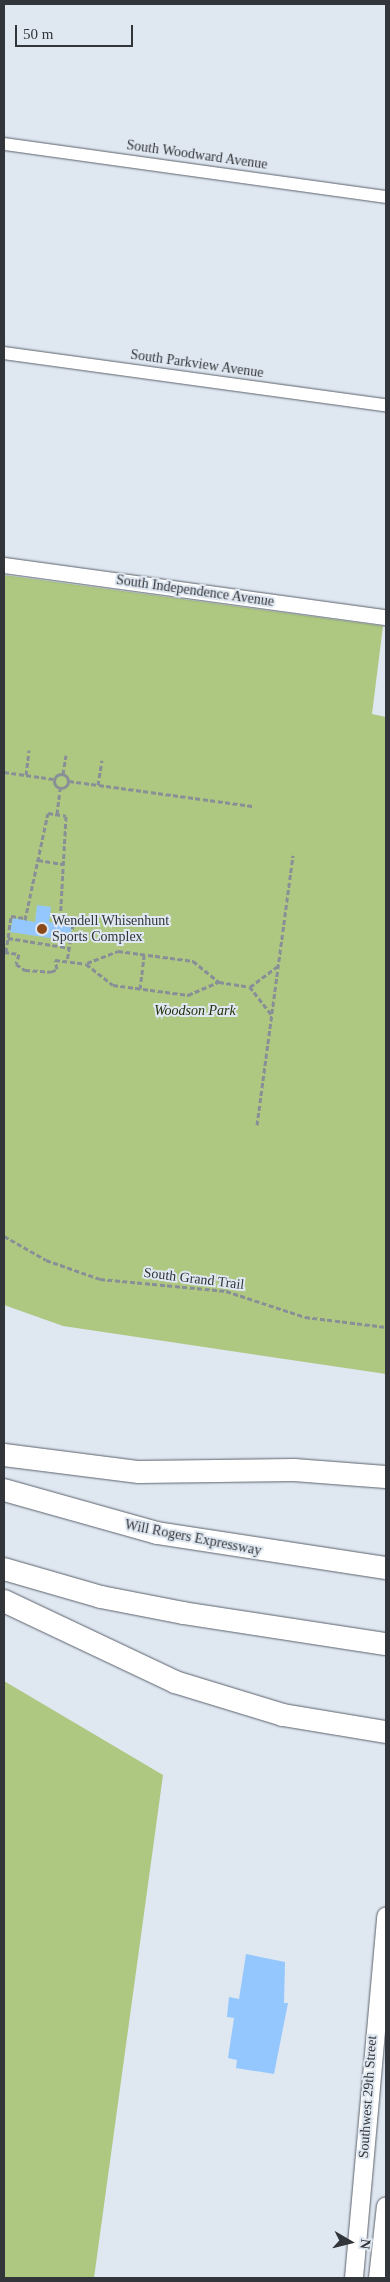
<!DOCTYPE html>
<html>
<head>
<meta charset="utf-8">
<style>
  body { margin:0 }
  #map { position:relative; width:390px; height:2282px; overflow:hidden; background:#dfe7f1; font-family:"Times New Roman",serif }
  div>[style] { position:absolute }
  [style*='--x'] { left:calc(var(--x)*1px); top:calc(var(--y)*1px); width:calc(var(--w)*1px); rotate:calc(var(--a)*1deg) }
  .green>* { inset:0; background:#aec882 }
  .building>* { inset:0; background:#94c7fe }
  .path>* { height:3px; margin-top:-1.5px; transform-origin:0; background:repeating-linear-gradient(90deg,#898f96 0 5px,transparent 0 7.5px) }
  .path>.ring { margin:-1.5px; padding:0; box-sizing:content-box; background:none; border:3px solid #898f96; border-radius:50% }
  .roads { filter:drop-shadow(0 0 1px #5b626b) drop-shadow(0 0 1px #5b626b) }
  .minor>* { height:12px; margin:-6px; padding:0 6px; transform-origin:6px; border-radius:6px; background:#fff }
  .tertiary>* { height:15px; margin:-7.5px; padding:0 7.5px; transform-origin:7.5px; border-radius:7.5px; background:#fff }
  .secondary>* { height:18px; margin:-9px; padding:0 9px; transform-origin:9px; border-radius:9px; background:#fff }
  .motorway>* { height:22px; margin:-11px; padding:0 11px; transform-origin:11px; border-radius:11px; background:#fff }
  .dots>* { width:14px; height:14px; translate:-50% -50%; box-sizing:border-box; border:2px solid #dfe7f1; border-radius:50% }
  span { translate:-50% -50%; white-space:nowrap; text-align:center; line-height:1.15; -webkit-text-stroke:4px #dfe7f1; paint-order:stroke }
  .street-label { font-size:14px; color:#323539 }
  .poi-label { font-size:14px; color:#323539 }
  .left { translate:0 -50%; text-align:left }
  .park-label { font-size:14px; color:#24300b; font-style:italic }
  .frame { position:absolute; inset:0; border:5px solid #323539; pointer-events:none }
  .north { position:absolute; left:325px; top:2217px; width:50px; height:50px; -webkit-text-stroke:4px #dfe7f1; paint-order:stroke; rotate:98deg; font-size:14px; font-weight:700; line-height:20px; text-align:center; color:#323539 }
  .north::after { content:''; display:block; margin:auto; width:18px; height:22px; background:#323539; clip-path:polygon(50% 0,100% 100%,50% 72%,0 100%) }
  .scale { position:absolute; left:15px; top:25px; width:118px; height:22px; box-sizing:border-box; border:2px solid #323539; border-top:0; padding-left:6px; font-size:15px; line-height:18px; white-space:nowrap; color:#323539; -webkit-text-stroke:4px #dfe7f1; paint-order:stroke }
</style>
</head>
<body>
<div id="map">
  <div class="green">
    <div style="clip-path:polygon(4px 575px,383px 626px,372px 714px,386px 717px,386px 1374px,63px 1326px,4px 1305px)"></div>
    <div style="clip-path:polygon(4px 1681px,163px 1775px,94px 2278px,4px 2278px)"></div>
  </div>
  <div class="building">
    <div style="clip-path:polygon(37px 905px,51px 907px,49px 922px,72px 926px,70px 941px,10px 932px,13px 918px,35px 922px)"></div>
    <div style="clip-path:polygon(246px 1954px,285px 1962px,284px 2003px,288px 2003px,274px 2074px,236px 2068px,237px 2060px,228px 2058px,234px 2018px,227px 2017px,229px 1997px,239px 1999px)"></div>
  </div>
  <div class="path">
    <div style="--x:4;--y:772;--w:50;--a:8"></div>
    <div class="ring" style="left:54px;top:774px;width:11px;height:11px"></div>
    <div style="--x:63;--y:774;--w:19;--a:-81"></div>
    <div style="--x:26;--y:775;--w:25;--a:-83"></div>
    <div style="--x:69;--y:781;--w:185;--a:7.8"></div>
    <div style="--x:98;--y:785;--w:25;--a:-81"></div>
    <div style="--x:57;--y:814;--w:25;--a:-83"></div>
    <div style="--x:38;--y:860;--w:25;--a:9"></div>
    <div style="--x:25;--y:920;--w:109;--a:-77.9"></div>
    <div style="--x:48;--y:813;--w:18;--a:9"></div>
    <div style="--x:66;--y:816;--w:108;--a:93.2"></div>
    <div style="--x:60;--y:922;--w:13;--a:9"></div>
    <div style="--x:73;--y:924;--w:37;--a:99"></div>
    <div style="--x:8;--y:938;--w:63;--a:9.2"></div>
    <div style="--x:4;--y:952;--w:15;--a:8"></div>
    <div style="--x:19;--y:954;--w:10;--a:107"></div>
    <div style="--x:16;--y:964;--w:11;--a:34"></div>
    <div style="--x:25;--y:970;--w:26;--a:4"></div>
    <div style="--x:51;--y:972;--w:7;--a:-27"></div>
    <div style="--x:57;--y:969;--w:9;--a:-103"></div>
    <div style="--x:55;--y:960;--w:31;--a:7"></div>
    <div style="--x:86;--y:964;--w:34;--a:38"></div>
    <div style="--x:113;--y:985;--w:76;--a:7.6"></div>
    <div style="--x:188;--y:995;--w:34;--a:-23"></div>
    <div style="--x:219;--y:982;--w:31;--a:9"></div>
    <div style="--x:6;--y:952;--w:36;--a:-82"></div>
    <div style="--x:11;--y:916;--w:14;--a:8"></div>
    <div style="--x:87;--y:963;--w:33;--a:-21"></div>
    <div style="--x:118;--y:951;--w:76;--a:7.6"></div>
    <div style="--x:193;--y:961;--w:33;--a:39"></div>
    <div style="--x:140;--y:989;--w:34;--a:-83"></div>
    <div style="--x:271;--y:1014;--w:34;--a:-128"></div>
    <div style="--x:250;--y:987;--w:35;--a:-37"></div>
    <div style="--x:257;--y:1125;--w:272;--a:-82.4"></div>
    <div style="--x:4;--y:1236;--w:48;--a:29.7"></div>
    <div style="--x:46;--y:1260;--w:57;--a:19.4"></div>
    <div style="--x:100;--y:1279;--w:127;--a:5.4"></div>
    <div style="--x:226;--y:1291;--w:83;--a:18.2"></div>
    <div style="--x:305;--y:1317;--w:82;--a:7"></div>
  </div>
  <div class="roads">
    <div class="minor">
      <div style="--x:4;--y:144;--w:386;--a:7.9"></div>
      <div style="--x:4;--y:353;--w:386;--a:7.8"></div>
    </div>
    <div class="tertiary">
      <div style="--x:4;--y:565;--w:386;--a:7.8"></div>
    </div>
    <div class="secondary">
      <div style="--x:354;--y:2278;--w:363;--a:-84.9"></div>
      <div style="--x:378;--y:2278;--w:72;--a:-83.7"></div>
    </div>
    <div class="motorway">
      <div style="--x:4;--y:1455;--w:136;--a:7.2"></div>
      <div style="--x:139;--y:1472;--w:155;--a:-0.7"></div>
      <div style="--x:294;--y:1470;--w:92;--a:4.4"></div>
      <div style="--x:4;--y:1490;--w:159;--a:15.7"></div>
      <div style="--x:157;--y:1533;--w:232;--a:8.7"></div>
      <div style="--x:4;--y:1569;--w:101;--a:16.1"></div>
      <div style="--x:101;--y:1597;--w:84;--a:11"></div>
      <div style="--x:183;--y:1613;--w:205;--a:8.7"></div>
      <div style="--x:4;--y:1601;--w:189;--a:25.3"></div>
      <div style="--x:175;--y:1682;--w:113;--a:17"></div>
      <div style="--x:283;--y:1715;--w:104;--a:9.4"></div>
    </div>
  </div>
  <div class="dots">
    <div style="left:42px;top:929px;background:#8c491a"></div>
  </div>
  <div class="street-label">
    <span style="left:197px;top:155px;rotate:8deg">South Woodward Avenue</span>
    <span style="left:197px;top:364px;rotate:8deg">South Parkview Avenue</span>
    <span style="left:195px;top:591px;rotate:8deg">South Independence Avenue</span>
    <span style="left:194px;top:1279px;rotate:7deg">South Grand Trail</span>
    <span style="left:193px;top:1538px;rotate:11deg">Will Rogers Expressway</span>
    <span style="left:368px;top:2097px;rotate:-86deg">Southwest 29th Street</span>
  </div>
  <div class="poi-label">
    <span class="left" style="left:52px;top:929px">Wendell Whisenhunt<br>Sports Complex</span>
  </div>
  <div class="park-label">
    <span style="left:195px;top:1011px">Woodson Park</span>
  </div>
  <div class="frame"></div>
  <div class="north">N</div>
  <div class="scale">50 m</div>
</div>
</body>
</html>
